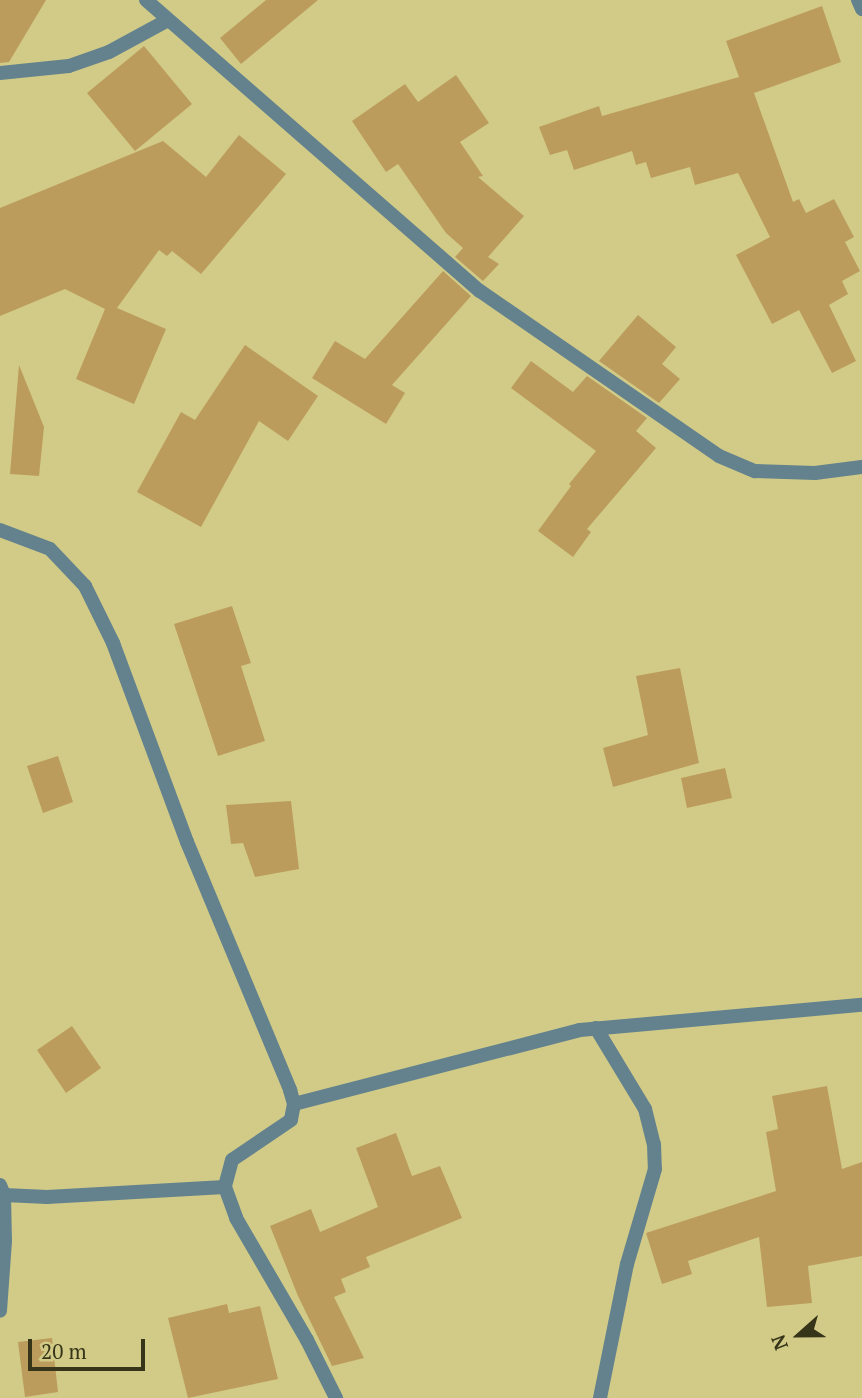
<!DOCTYPE html>
<html>
<head>
<meta charset="utf-8">
<style>
  body { margin:0 }
  #map { position:relative; width:862px; height:1398px; overflow:hidden; background:#d1cb87; font-family:"PT Serif",serif }
  div>[style] { position:absolute }
  [style*='--x'] { left:calc(var(--x)*1px); top:calc(var(--y)*1px); width:calc(var(--w)*1px); rotate:calc(var(--a)*1deg) }
  .building>* { inset:0; background:#bc9c5d }
  .minor>* { height:14px; margin:-7px; padding:0 7px; transform-origin:7px; border-radius:7px; background:#63828e }
  span { translate:-50% -50%; white-space:nowrap; text-align:center; line-height:1.15; -webkit-text-stroke:7px #d1cb87; paint-order:stroke }
  .north { position:absolute; left:764px; top:1300px; width:70px; height:70px; -webkit-text-stroke:5px #d1cb87; paint-order:stroke; rotate:249deg; font-size:19px; font-weight:700; line-height:28px; text-align:center; color:#373519 }
  .north::after { content:''; display:block; margin:auto; width:24px; height:32px; background:#373519; clip-path:polygon(50% 0,100% 100%,50% 72%,0 100%) }
  .scale { position:absolute; left:28px; top:1339px; width:117px; height:32px; box-sizing:border-box; border:4px solid #373519; border-top:0; padding-left:9px; font-size:21px; line-height:24px; white-space:nowrap; color:#373519; -webkit-text-stroke:5px #d1cb87; paint-order:stroke }
</style>
</head>
<body>
<div id="map">
  <div class="building">
    <div style="clip-path:polygon(0 0,46px 0,9px 62px,0 63px)"></div>
    <div style="clip-path:polygon(266px 0,318px 0,241px 64px,220px 38px)"></div>
    <div style="clip-path:polygon(822px 6px,841px 62px,754px 93px,793px 202px,799px 199px,806px 213px,834px 199px,854px 237px,845px 242px,860px 271px,842px 281px,848px 294px,829px 305px,856px 361px,832px 373px,799px 310px,772px 324px,736px 255px,770px 237px,738px 173px,695px 185px,690px 167px,651px 178px,646px 162px,636px 165px,632px 151px,574px 170px,567px 150px,550px 155px,539px 127px,599px 106px,602px 116px,739px 77px,726px 41px)"></div>
    <div style="clip-path:polygon(144px 46px,192px 104px,135px 151px,87px 93px)"></div>
    <div style="clip-path:polygon(456px 75px,489px 123px,460px 142px,483px 176px,478px 177px,524px 216px,488px 257px,499px 264px,483px 281px,455px 257px,463px 248px,446px 233px,398px 164px,386px 172px,352px 121px,405px 84px,418px 102px)"></div>
    <div style="clip-path:polygon(239px 135px,286px 174px,201px 274px,172px 251px,167px 256px,159px 250px,117px 308px,166px 329px,134px 404px,76px 379px,105px 309px,65px 289px,0 316px,0 208px,163px 141px,206px 177px)"></div>
    <div style="clip-path:polygon(443px 271px,471px 296px,392px 385px,405px 393px,386px 424px,312px 378px,335px 341px,365px 359px)"></div>
    <div style="clip-path:polygon(638px 315px,676px 347px,662px 364px,680px 379px,659px 403px,599px 361px)"></div>
    <div style="clip-path:polygon(245px 345px,318px 396px,288px 441px,259px 421px,201px 527px,137px 492px,181px 412px,195px 420px)"></div>
    <div style="clip-path:polygon(531px 361px,573px 392px,587px 376px,647px 418px,636px 431px,656px 448px,587px 529px,591px 532px,573px 557px,538px 531px,571px 486px,569px 484px,596px 451px,511px 388px)"></div>
    <div style="clip-path:polygon(19px 365px,44px 427px,39px 476px,10px 474px)"></div>
    <div style="clip-path:polygon(232px 606px,251px 663px,241px 666px,265px 741px,218px 756px,174px 624px)"></div>
    <div style="clip-path:polygon(680px 668px,699px 763px,613px 787px,603px 748px,648px 735px,636px 676px)"></div>
    <div style="clip-path:polygon(58px 756px,73px 802px,43px 813px,27px 766px)"></div>
    <div style="clip-path:polygon(725px 768px,732px 798px,687px 808px,681px 778px)"></div>
    <div style="clip-path:polygon(291px 801px,299px 869px,255px 877px,243px 843px,231px 844px,226px 805px)"></div>
    <div style="clip-path:polygon(72px 1026px,101px 1068px,66px 1093px,37px 1050px)"></div>
    <div style="clip-path:polygon(827px 1086px,842px 1169px,862px 1162px,862px 1256px,808px 1266px,812px 1303px,767px 1307px,759px 1237px,688px 1261px,692px 1274px,662px 1284px,646px 1233px,776px 1191px,766px 1132px,778px 1129px,772px 1096px)"></div>
    <div style="clip-path:polygon(396px 1133px,412px 1176px,440px 1166px,462px 1218px,366px 1257px,370px 1267px,341px 1279px,346px 1292px,334px 1297px,364px 1358px,332px 1366px,298px 1296px,270px 1226px,311px 1209px,320px 1232px,378px 1207px,356px 1148px)"></div>
    <div style="clip-path:polygon(227px 1304px,229px 1313px,260px 1306px,278px 1379px,188px 1398px,168px 1318px)"></div>
    <div style="clip-path:polygon(52px 1338px,58px 1392px,25px 1397px,18px 1342px)"></div>
  </div>
  <div class="minor">
    <div style="--x:146;--y:0;--w:443;--a:41.1"></div>
    <div style="--x:480;--y:291;--w:290;--a:34.6"></div>
    <div style="--x:719;--y:456;--w:39;--a:23"></div>
    <div style="--x:755;--y:471;--w:60;--a:1.9"></div>
    <div style="--x:815;--y:473;--w:47;--a:-7.3"></div>
    <div style="--x:858;--y:0;--w:10;--a:66"></div>
    <div style="--x:0;--y:73;--w:69;--a:-5.8"></div>
    <div style="--x:69;--y:66;--w:42;--a:-19.3"></div>
    <div style="--x:109;--y:52;--w:65;--a:-28.5"></div>
    <div style="--x:0;--y:530;--w:53;--a:20.8"></div>
    <div style="--x:50;--y:549;--w:51;--a:46.6"></div>
    <div style="--x:85;--y:586;--w:64;--a:63.8"></div>
    <div style="--x:113;--y:643;--w:212;--a:69.6"></div>
    <div style="--x:187;--y:842;--w:269;--a:67.4"></div>
    <div style="--x:290;--y:1090;--w:15;--a:74"></div>
    <div style="--x:294;--y:1104;--w:16;--a:101"></div>
    <div style="--x:291;--y:1120;--w:71;--a:145.9"></div>
    <div style="--x:232;--y:1160;--w:28;--a:105"></div>
    <div style="--x:225;--y:1187;--w:33;--a:70"></div>
    <div style="--x:236;--y:1218;--w:141;--a:59.8"></div>
    <div style="--x:307;--y:1340;--w:65;--a:63.4"></div>
    <div style="--x:596;--y:1028;--w:95;--a:58.8"></div>
    <div style="--x:645;--y:1109;--w:36;--a:76"></div>
    <div style="--x:654;--y:1144;--w:25;--a:88"></div>
    <div style="--x:655;--y:1169;--w:99;--a:106.4"></div>
    <div style="--x:627;--y:1264;--w:137;--a:101.4"></div>
    <div style="--x:294;--y:1104;--w:295;--a:-14.5"></div>
    <div style="--x:580;--y:1030;--w:283;--a:-5.1"></div>
    <div style="--x:0;--y:1185;--w:11;--a:68"></div>
    <div style="--x:4;--y:1195;--w:46;--a:88.8"></div>
    <div style="--x:5;--y:1241;--w:70;--a:94.1"></div>
    <div style="--x:4;--y:1195;--w:43;--a:2.7"></div>
    <div style="--x:47;--y:1197;--w:178;--a:-3.2"></div>
  </div>
  <div class="north">N</div>
  <div class="scale">20 m</div>
</div>
</body>
</html>
